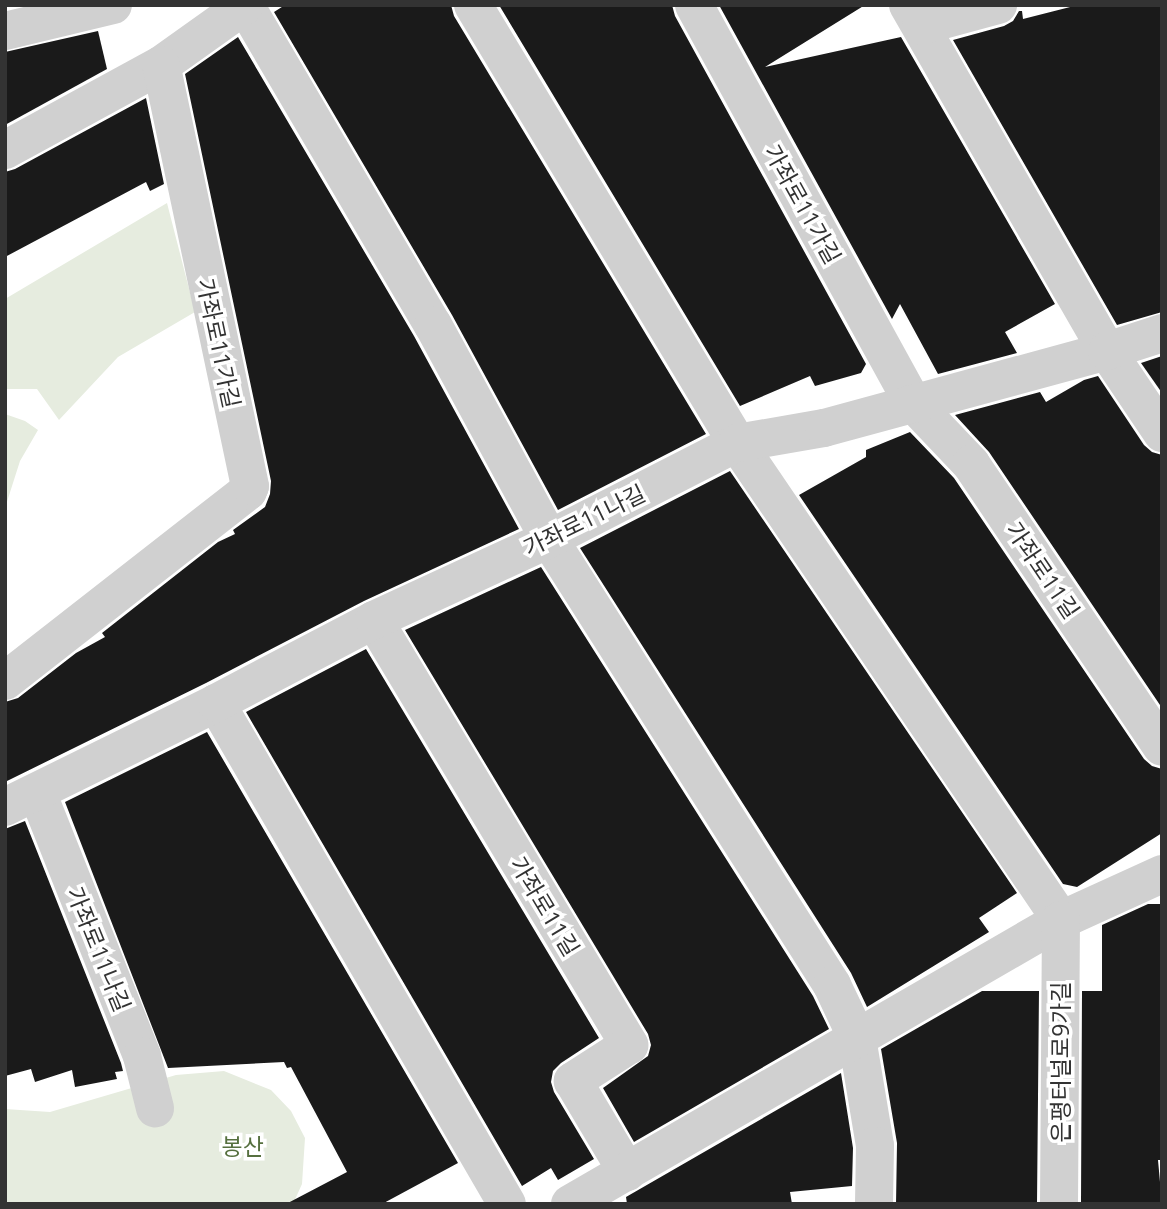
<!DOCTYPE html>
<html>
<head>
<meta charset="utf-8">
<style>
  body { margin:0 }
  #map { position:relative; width:1167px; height:1209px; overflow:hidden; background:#fff; font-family:"Open Sans","Noto Sans KR",sans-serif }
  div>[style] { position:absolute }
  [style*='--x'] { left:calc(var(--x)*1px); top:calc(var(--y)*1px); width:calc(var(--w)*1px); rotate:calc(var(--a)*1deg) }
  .green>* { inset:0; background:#e6ecdf }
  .building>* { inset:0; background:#1a1a1a }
  .street>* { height:38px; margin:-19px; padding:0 19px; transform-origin:19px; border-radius:19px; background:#d0d0d0 }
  span { translate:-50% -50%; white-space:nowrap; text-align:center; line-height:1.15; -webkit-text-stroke:7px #fff; paint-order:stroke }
  .street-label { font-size:23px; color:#333 }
  .park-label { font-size:23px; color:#56703f }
  .frame { position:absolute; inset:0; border:7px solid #333; pointer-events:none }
</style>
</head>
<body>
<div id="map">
  <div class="green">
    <div style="clip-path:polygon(167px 203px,195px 312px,118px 357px,59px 420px,37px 389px,5px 389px,5px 299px)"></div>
    <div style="clip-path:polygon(5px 414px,25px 421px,38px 430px,20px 461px,5px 508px)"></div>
    <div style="clip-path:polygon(224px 1071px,271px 1090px,291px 1111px,305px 1138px,302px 1184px,293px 1204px,5px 1204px,5px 1109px,50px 1112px,176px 1075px)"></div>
  </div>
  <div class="building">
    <div style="clip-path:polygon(285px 5px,451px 5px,454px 16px,706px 434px,558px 510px,452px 315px,274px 12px)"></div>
    <div style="clip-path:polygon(499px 5px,672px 5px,675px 16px,866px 364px,861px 373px,815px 386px,810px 376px,740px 406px)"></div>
    <div style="clip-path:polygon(719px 5px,865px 5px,765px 67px,901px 37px,1055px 304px,1005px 332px,1017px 353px,938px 374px,900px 304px,892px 319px)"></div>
    <div style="clip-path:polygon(1078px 5px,1162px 5px,1162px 312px,1117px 325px,953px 40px,1004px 26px,1013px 21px,1019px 11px,1022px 11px,1023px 19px)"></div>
    <div style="clip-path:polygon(98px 31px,107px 69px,5px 125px,5px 52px)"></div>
    <div style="clip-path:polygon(238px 37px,414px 336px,519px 529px,364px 601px,206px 683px,5px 782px,5px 702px,18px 698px,76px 653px,105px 637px,102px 633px,218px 542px,235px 534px,233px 530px,265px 507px,270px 494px,271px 481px,185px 74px)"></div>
    <div style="clip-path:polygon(146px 98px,164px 184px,150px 191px,146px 182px,5px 257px,5px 172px,15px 169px)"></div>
    <div style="clip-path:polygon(1162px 356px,1162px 393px,1141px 363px)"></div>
    <div style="clip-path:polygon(1098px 376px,1144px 445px,1152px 452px,1162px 455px,1162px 708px,989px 452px,955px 415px,1040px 392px,1046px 402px,1084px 380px)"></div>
    <div style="clip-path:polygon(910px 432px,954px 478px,1144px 759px,1152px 766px,1162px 769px,1162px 833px,1077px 887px,1063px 884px,799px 495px,866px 457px,866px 450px)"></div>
    <div style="clip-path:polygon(730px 471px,1017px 893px,979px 918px,989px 932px,867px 1007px,851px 973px,580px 548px)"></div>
    <div style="clip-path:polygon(541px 567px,813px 996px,829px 1029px,634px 1142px,603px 1088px,648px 1056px,651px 1045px,648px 1034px,405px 630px)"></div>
    <div style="clip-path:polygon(366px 649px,599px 1038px,561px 1063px,553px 1071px,551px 1082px,554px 1092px,594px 1159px,558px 1180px,551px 1168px,522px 1186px,246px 712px)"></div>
    <div style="clip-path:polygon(207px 732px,458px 1163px,382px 1204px,286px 1204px,347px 1172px,291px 1067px,287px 1068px,284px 1062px,168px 1068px,65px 802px)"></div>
    <div style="clip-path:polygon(25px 821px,121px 1063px,123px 1071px,115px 1072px,117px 1079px,75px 1087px,72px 1070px,35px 1082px,31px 1069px,5px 1076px,5px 829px)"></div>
    <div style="clip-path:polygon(1148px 904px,1162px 904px,1162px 1160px,1158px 1160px,1162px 1204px,1081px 1204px,1082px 991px,1102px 991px,1102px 925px)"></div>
    <div style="clip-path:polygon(982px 991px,1039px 991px,1037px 1204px,896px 1204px,897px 1143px,881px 1049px)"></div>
    <div style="clip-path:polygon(841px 1073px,853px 1148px,852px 1186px,790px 1192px,792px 1204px,627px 1204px,626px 1197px)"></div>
  </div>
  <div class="street">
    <div style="--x:245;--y:5;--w:371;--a:59.6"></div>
    <div style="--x:433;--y:325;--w:243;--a:61.5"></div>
    <div style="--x:549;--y:539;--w:528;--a:57.6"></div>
    <div style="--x:832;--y:985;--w:59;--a:64.7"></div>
    <div style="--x:857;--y:1038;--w:109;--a:80.5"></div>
    <div style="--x:875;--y:1146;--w:58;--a:91"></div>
    <div style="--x:473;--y:5;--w:511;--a:58.92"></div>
    <div style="--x:737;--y:443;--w:577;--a:55.81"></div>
    <div style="--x:694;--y:5;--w:454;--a:61.2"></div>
    <div style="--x:913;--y:403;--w:84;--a:46.4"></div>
    <div style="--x:971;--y:464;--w:341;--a:56"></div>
    <div style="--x:908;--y:5;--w:399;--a:60.1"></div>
    <div style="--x:1107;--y:351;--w:99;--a:56.1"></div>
    <div style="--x:921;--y:26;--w:80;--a:-15.3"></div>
    <div style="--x:5;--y:31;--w:111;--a:-13.5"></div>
    <div style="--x:5;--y:150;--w:178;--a:-28.6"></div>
    <div style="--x:161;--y:65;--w:103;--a:-35.5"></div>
    <div style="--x:374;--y:620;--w:496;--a:59"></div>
    <div style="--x:629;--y:1045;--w:67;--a:147.3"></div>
    <div style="--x:573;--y:1081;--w:106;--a:59.3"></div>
    <div style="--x:5;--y:681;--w:308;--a:-38"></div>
    <div style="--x:248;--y:491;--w:5;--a:-68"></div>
    <div style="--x:250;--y:486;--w:430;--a:-101.9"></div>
    <div style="--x:216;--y:703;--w:579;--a:59.85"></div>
    <div style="--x:37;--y:792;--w:284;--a:68.3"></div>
    <div style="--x:142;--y:1056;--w:54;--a:76"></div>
    <div style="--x:5;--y:807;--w:235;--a:-26.2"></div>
    <div style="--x:216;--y:703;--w:178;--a:-27.7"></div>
    <div style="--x:374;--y:620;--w:193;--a:-24.8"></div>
    <div style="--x:549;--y:539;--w:211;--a:-27.1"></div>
    <div style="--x:737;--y:443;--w:88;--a:-9.8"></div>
    <div style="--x:824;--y:428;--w:293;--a:-15.2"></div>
    <div style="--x:1107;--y:351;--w:58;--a:-18.1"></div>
    <div style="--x:570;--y:1204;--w:567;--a:-30.05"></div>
    <div style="--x:1061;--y:920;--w:111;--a:-24.5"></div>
    <div style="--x:1059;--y:1204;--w:284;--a:-89.6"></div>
  </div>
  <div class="street-label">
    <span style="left:803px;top:204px;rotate:61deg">가좌로11가길</span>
    <span style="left:219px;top:343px;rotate:78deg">가좌로11가길</span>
    <span style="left:584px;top:520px;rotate:-26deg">가좌로11나길</span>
    <span style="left:1043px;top:570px;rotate:56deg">가좌로11길</span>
    <span style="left:545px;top:906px;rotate:59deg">가좌로11길</span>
    <span style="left:99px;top:949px;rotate:68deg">가좌로11나길</span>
    <span style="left:1060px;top:1062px;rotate:-90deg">은평터널로9가길</span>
  </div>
  <div class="park-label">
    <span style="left:243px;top:1146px">봉산</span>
  </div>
  <div class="frame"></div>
</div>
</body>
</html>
